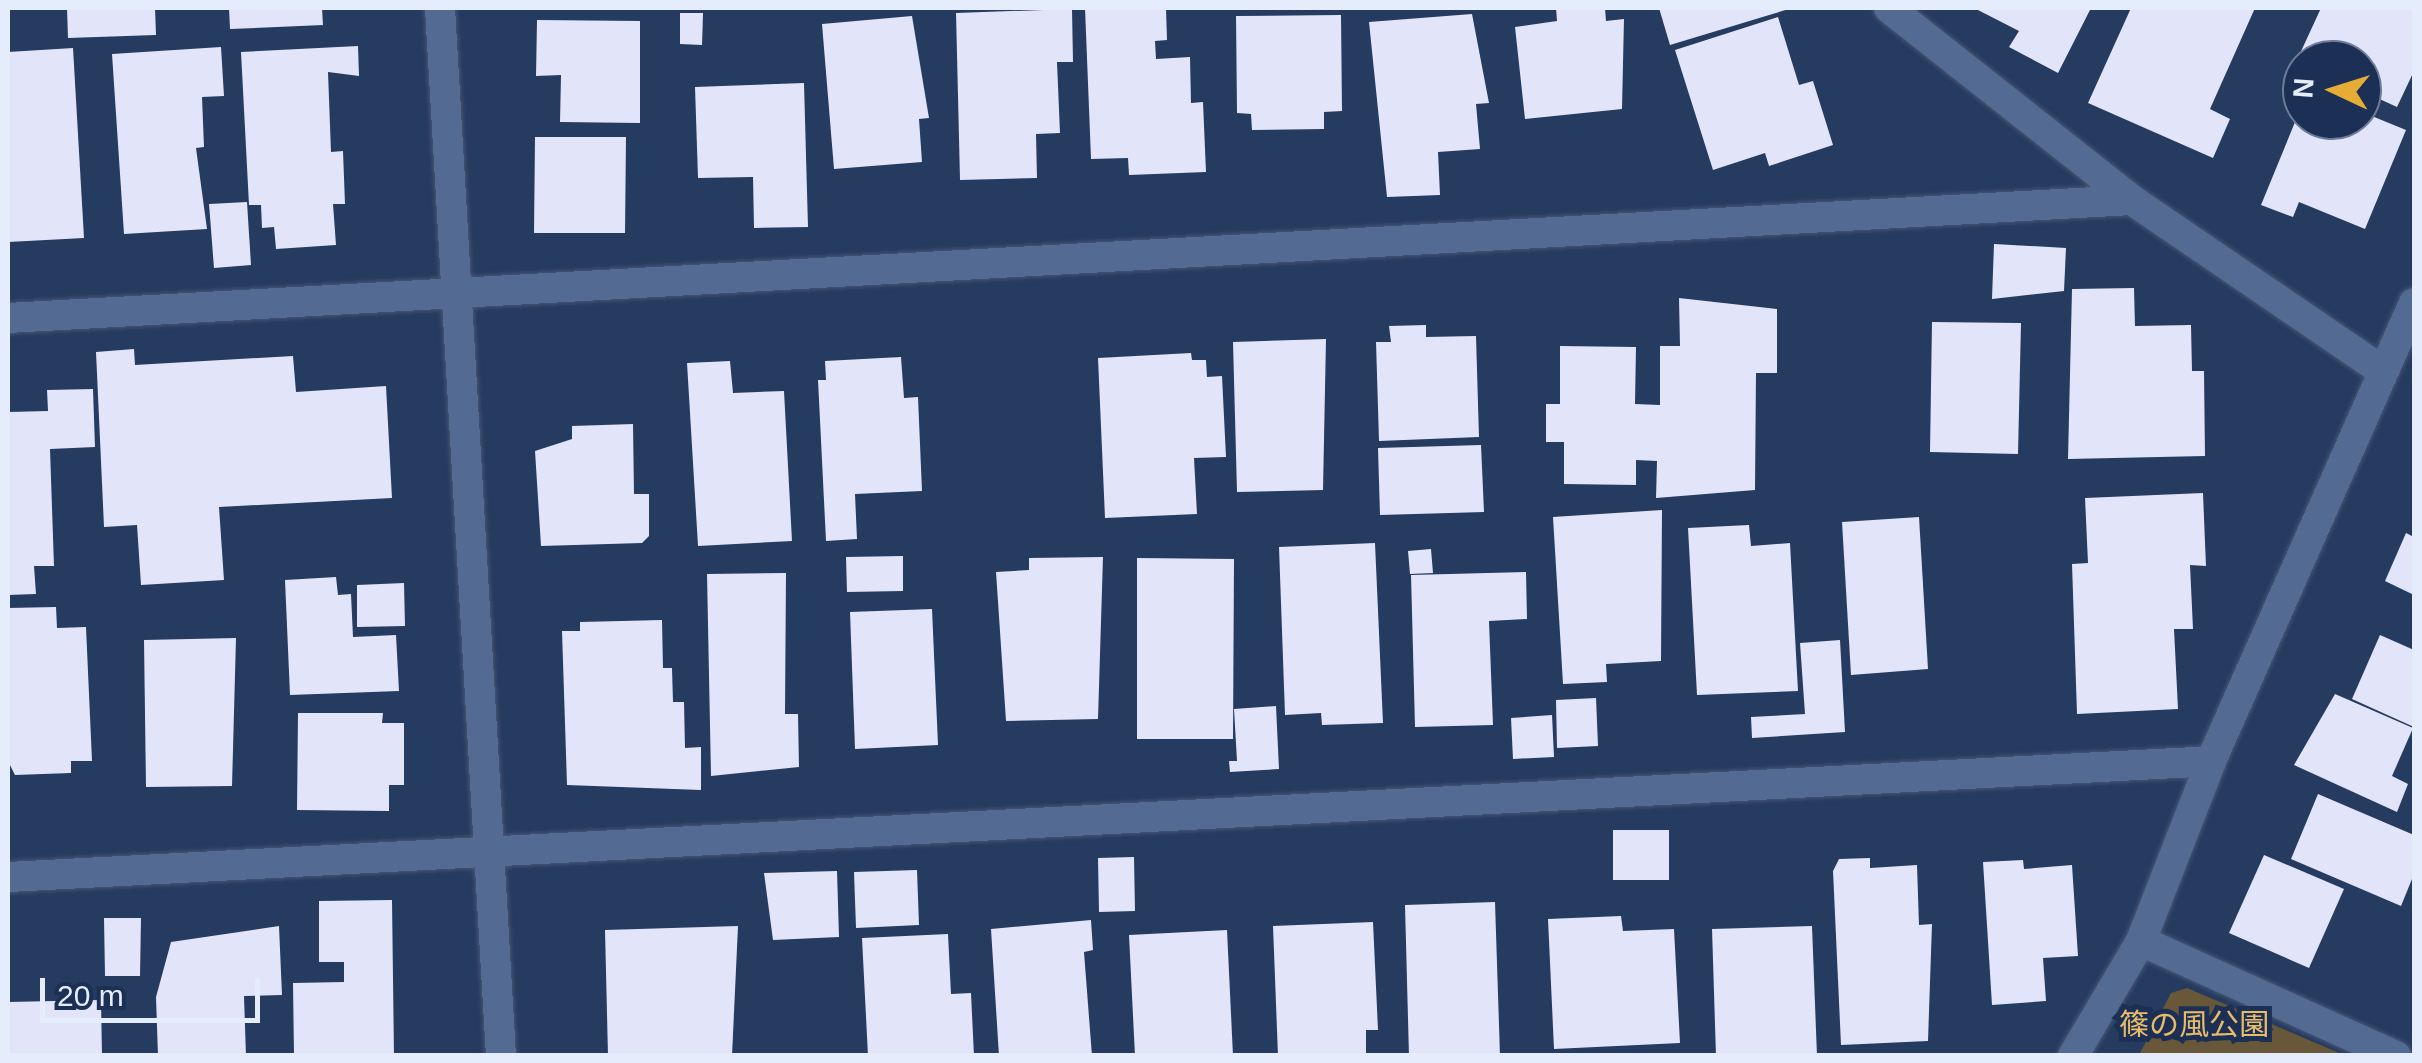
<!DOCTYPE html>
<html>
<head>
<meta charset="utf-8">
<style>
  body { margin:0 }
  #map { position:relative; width:2422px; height:1063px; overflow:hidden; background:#263b60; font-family:Helvetica,"Noto Sans JP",sans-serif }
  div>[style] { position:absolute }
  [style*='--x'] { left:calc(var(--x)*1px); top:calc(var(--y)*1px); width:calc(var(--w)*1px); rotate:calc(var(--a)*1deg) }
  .green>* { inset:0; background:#685738 }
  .building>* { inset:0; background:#e2e4f9 }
  .roads { filter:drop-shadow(0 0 2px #465674) drop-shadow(0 0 2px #465674) }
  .minor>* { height:30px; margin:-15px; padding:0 15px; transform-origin:15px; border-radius:15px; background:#536a93 }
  span { translate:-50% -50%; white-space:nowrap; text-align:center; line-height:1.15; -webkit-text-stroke:10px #1c3055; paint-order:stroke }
  .park-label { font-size:30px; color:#e9bc6a }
  .frame { position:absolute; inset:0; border:10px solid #e5edfc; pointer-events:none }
  .north { position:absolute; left:2282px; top:40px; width:100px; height:100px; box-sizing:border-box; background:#1c3055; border:2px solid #6c7c98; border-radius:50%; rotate:274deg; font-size:28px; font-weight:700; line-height:40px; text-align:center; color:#e5edfc }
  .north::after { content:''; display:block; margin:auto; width:35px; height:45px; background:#e6ad36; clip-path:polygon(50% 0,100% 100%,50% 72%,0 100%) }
  .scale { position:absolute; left:40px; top:978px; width:220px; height:45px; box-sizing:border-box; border:5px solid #e5edfc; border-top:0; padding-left:12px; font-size:30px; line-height:35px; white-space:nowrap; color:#e5edfc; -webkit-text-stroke:8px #1c3055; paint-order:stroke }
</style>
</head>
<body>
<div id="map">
  <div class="green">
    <div style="clip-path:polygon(2187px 988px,2344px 1055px,2139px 1055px,2171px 993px)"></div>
  </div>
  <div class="building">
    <div style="clip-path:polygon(67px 8px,155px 8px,156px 35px,68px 38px)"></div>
    <div style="clip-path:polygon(229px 8px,322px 8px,323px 25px,230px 29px)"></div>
    <div style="clip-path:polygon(1085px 8px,1166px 8px,1167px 40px,1155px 41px,1156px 59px,1190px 57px,1191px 103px,1203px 102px,1206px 172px,1129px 175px,1128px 158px,1091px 159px)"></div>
    <div style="clip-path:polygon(1556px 8px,1605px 8px,1606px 21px,1624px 19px,1622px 109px,1525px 119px,1515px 27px,1557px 21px)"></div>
    <div style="clip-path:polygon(1659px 8px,1792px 8px,1670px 45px)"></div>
    <div style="clip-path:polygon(1974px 8px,2091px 8px,2058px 73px,2009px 47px,2019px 31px)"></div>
    <div style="clip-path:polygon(2131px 8px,2255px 8px,2210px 109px,2230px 119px,2213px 158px,2088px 103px)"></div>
    <div style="clip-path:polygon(2321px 8px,2414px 8px,2414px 71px,2397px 107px,2362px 91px,2362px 60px,2297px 60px)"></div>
    <div style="clip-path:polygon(1072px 9px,1073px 62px,1057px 62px,1060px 133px,1036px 134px,1037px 178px,960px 180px,956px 13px)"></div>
    <div style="clip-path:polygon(680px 13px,703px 13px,702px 45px,680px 44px)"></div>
    <div style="clip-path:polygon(1472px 14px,1489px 103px,1476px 104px,1480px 149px,1438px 152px,1440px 195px,1387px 197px,1369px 22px)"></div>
    <div style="clip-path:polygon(1341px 15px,1342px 111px,1324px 112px,1324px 129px,1252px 130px,1251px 114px,1237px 113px,1236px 16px)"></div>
    <div style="clip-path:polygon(912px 16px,929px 118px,919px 119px,922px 162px,834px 169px,822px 24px)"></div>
    <div style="clip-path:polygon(1778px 17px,1799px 85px,1813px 81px,1833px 145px,1769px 166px,1765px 153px,1713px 170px,1675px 50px)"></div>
    <div style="clip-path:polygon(537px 20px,640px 21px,640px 123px,560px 122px,561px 75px,536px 76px)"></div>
    <div style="clip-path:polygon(358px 46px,359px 76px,328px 72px,331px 152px,343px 151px,345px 204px,333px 204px,336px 245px,276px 249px,274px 227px,262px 228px,261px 205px,249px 205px,241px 52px)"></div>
    <div style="clip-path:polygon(221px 47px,224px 96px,202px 97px,204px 147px,196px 148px,207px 229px,124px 234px,112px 54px)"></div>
    <div style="clip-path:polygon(73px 48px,84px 238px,8px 242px,8px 52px)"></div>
    <div style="clip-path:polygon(804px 83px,808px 227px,754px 228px,753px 177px,698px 178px,695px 87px)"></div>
    <div style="clip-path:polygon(2302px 105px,2302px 120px,2362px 120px,2362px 112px,2406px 130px,2365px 229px,2299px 202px,2293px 217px,2261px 205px)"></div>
    <div style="clip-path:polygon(535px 137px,626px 137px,625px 233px,534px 233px)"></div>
    <div style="clip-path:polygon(247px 202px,251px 265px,214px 268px,209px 204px)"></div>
    <div style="clip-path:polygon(1994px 244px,2066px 248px,2064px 291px,1992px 299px)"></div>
    <div style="clip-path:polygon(2134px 288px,2135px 326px,2191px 325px,2192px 371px,2204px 371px,2205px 456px,2068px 459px,2072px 289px)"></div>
    <div style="clip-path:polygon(1679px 298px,1777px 309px,1777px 373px,1756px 373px,1755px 490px,1656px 498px,1657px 461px,1636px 460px,1636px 485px,1564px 484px,1564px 442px,1546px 442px,1546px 404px,1560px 404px,1560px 346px,1636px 347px,1635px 404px,1660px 405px,1660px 346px,1680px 346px)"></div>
    <div style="clip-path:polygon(1932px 322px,2021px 323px,2018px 454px,1930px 452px)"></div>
    <div style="clip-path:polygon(1426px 325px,1426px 337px,1476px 336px,1479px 437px,1379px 441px,1376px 342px,1391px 342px,1389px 326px)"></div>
    <div style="clip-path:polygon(1326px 339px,1323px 490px,1237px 492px,1233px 342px)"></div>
    <div style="clip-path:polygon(134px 349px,135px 365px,293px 356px,296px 392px,386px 386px,392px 498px,219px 507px,224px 580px,141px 585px,137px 525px,104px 527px,96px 352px)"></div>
    <div style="clip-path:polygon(1191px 353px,1192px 360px,1206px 360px,1207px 377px,1222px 376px,1226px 457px,1194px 458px,1197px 514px,1105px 518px,1098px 358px)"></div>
    <div style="clip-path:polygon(901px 357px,904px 398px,918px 397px,922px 491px,855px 494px,857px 539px,826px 541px,818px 380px,826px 380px,825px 361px)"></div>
    <div style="clip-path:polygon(730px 361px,733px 393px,784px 391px,792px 541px,698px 546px,687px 363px)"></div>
    <div style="clip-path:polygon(93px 389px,95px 447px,50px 449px,54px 566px,34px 566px,36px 594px,8px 595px,8px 412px,48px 411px,47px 390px)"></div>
    <div style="clip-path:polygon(633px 424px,634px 494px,649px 494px,649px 536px,642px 543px,541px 546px,535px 451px,572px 439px,572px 426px)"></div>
    <div style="clip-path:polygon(1481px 445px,1484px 512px,1380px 515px,1378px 448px)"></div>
    <div style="clip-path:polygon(2203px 493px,2206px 566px,2190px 565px,2193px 629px,2174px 629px,2178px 709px,2077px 714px,2072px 564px,2088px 563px,2085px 498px)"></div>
    <div style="clip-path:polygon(1662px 510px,1661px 661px,1606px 664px,1607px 682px,1563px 684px,1553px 517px)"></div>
    <div style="clip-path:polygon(1919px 517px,1928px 669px,1851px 675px,1842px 522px)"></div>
    <div style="clip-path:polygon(1749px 525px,1751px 546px,1790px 543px,1798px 691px,1697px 695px,1688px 528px)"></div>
    <div style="clip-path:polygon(2406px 533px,2414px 537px,2414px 595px,2385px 581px)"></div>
    <div style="clip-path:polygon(1375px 543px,1383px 723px,1322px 725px,1321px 713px,1285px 715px,1279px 547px)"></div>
    <div style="clip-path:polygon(1431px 549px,1433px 573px,1410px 574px,1408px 551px)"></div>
    <div style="clip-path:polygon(903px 556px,903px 591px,847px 592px,846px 557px)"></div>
    <div style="clip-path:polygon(1103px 557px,1098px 719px,1006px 721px,996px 572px,1029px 570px,1029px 558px)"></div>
    <div style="clip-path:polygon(1137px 558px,1234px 559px,1233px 739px,1137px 739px)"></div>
    <div style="clip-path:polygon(1526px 572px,1527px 619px,1489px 621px,1493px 725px,1415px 727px,1411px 575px)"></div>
    <div style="clip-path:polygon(786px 573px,785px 714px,798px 714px,799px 767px,711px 776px,707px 574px)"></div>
    <div style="clip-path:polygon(336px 577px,338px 595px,351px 594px,353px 637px,396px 635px,399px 691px,290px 695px,285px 580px)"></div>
    <div style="clip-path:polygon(404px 583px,405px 626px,357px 627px,357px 585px)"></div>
    <div style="clip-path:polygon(56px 607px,57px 628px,86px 627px,92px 761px,71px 761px,71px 773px,15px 775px,8px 761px,8px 608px)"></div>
    <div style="clip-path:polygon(932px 609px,938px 745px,855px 749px,850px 612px)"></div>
    <div style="clip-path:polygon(662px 620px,663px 668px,672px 668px,673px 702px,684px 702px,685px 748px,701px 747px,701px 790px,567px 785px,562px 631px,580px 631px,580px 622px)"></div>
    <div style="clip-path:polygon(2380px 635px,2414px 650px,2414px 727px,2352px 699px)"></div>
    <div style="clip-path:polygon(236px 638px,232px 786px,146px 787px,144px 640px)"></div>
    <div style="clip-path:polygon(1840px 640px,1845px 732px,1752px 738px,1751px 717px,1805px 714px,1800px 643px)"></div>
    <div style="clip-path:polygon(2335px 694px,2413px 728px,2392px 776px,2408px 784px,2397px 812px,2294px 765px)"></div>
    <div style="clip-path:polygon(1596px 698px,1598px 746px,1557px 748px,1556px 700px)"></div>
    <div style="clip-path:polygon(1276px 706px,1279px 769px,1230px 772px,1229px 761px,1237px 761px,1234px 709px)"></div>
    <div style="clip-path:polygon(298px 713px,383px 713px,382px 723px,404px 723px,404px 785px,389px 785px,389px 811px,297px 810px)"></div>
    <div style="clip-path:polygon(1552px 715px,1554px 757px,1513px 759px,1511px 718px)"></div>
    <div style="clip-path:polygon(2318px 794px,2414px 835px,2414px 874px,2401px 906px,2291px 859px)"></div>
    <div style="clip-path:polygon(1613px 830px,1669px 830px,1669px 880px,1613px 880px)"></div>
    <div style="clip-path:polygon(2264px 855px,2344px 889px,2309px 968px,2229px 933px)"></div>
    <div style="clip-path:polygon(1134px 857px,1135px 911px,1099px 912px,1098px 858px)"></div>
    <div style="clip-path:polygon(1870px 858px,1870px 868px,1917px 865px,1919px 925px,1932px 924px,1928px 1041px,1841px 1045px,1833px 871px,1839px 859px)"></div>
    <div style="clip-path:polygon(2023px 860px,2024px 869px,2072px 865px,2078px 956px,2043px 958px,2046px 1001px,1992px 1005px,1983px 862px)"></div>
    <div style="clip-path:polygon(917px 870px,919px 925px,856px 928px,854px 872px)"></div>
    <div style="clip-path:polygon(837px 871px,839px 937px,773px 940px,764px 873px)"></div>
    <div style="clip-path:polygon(392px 900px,394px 1056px,294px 1056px,293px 983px,344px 982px,344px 962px,319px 962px,319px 901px)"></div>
    <div style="clip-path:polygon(1495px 902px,1500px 1056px,1409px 1056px,1405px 905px)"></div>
    <div style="clip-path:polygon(1621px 916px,1623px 931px,1674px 929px,1680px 1043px,1554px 1049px,1548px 919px)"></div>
    <div style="clip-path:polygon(104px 918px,141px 918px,140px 976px,105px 976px)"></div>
    <div style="clip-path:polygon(1091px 920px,1093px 950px,1084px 952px,1092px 1056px,999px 1056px,991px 929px)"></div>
    <div style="clip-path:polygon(1373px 922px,1378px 1030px,1366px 1030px,1366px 1056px,1278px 1056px,1273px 926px)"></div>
    <div style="clip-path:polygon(279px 926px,282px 995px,244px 996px,246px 1056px,158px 1056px,156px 997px,171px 942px)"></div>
    <div style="clip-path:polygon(738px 926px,732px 1056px,608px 1056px,605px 930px)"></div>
    <div style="clip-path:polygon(1812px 926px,1817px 1056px,1716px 1056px,1712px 929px)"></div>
    <div style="clip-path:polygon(1227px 930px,1233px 1056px,1135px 1056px,1129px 935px)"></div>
    <div style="clip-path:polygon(948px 934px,951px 994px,971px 993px,974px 1056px,868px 1056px,862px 938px)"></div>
    <div style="clip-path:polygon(101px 1000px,102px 1056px,8px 1056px,8px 1002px)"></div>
  </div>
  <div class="roads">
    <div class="minor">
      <div style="--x:440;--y:8;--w:1050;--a:86.67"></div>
      <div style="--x:1889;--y:8;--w:310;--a:38.3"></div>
      <div style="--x:2132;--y:200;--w:304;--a:34.3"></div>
      <div style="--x:8;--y:318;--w:2127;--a:-3.18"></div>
      <div style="--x:8;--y:877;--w:2206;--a:-3.01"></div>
      <div style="--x:2211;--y:761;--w:501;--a:-66.1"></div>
      <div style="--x:2141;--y:941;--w:280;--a:24.3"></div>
      <div style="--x:2073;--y:1056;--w:134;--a:-59.4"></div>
      <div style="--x:2141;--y:941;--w:193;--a:-68.7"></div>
    </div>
  </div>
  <div class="park-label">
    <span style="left:2194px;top:1025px">篠の風公園</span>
  </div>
  <div class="frame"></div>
  <div class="north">N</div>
  <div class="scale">20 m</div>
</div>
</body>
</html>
